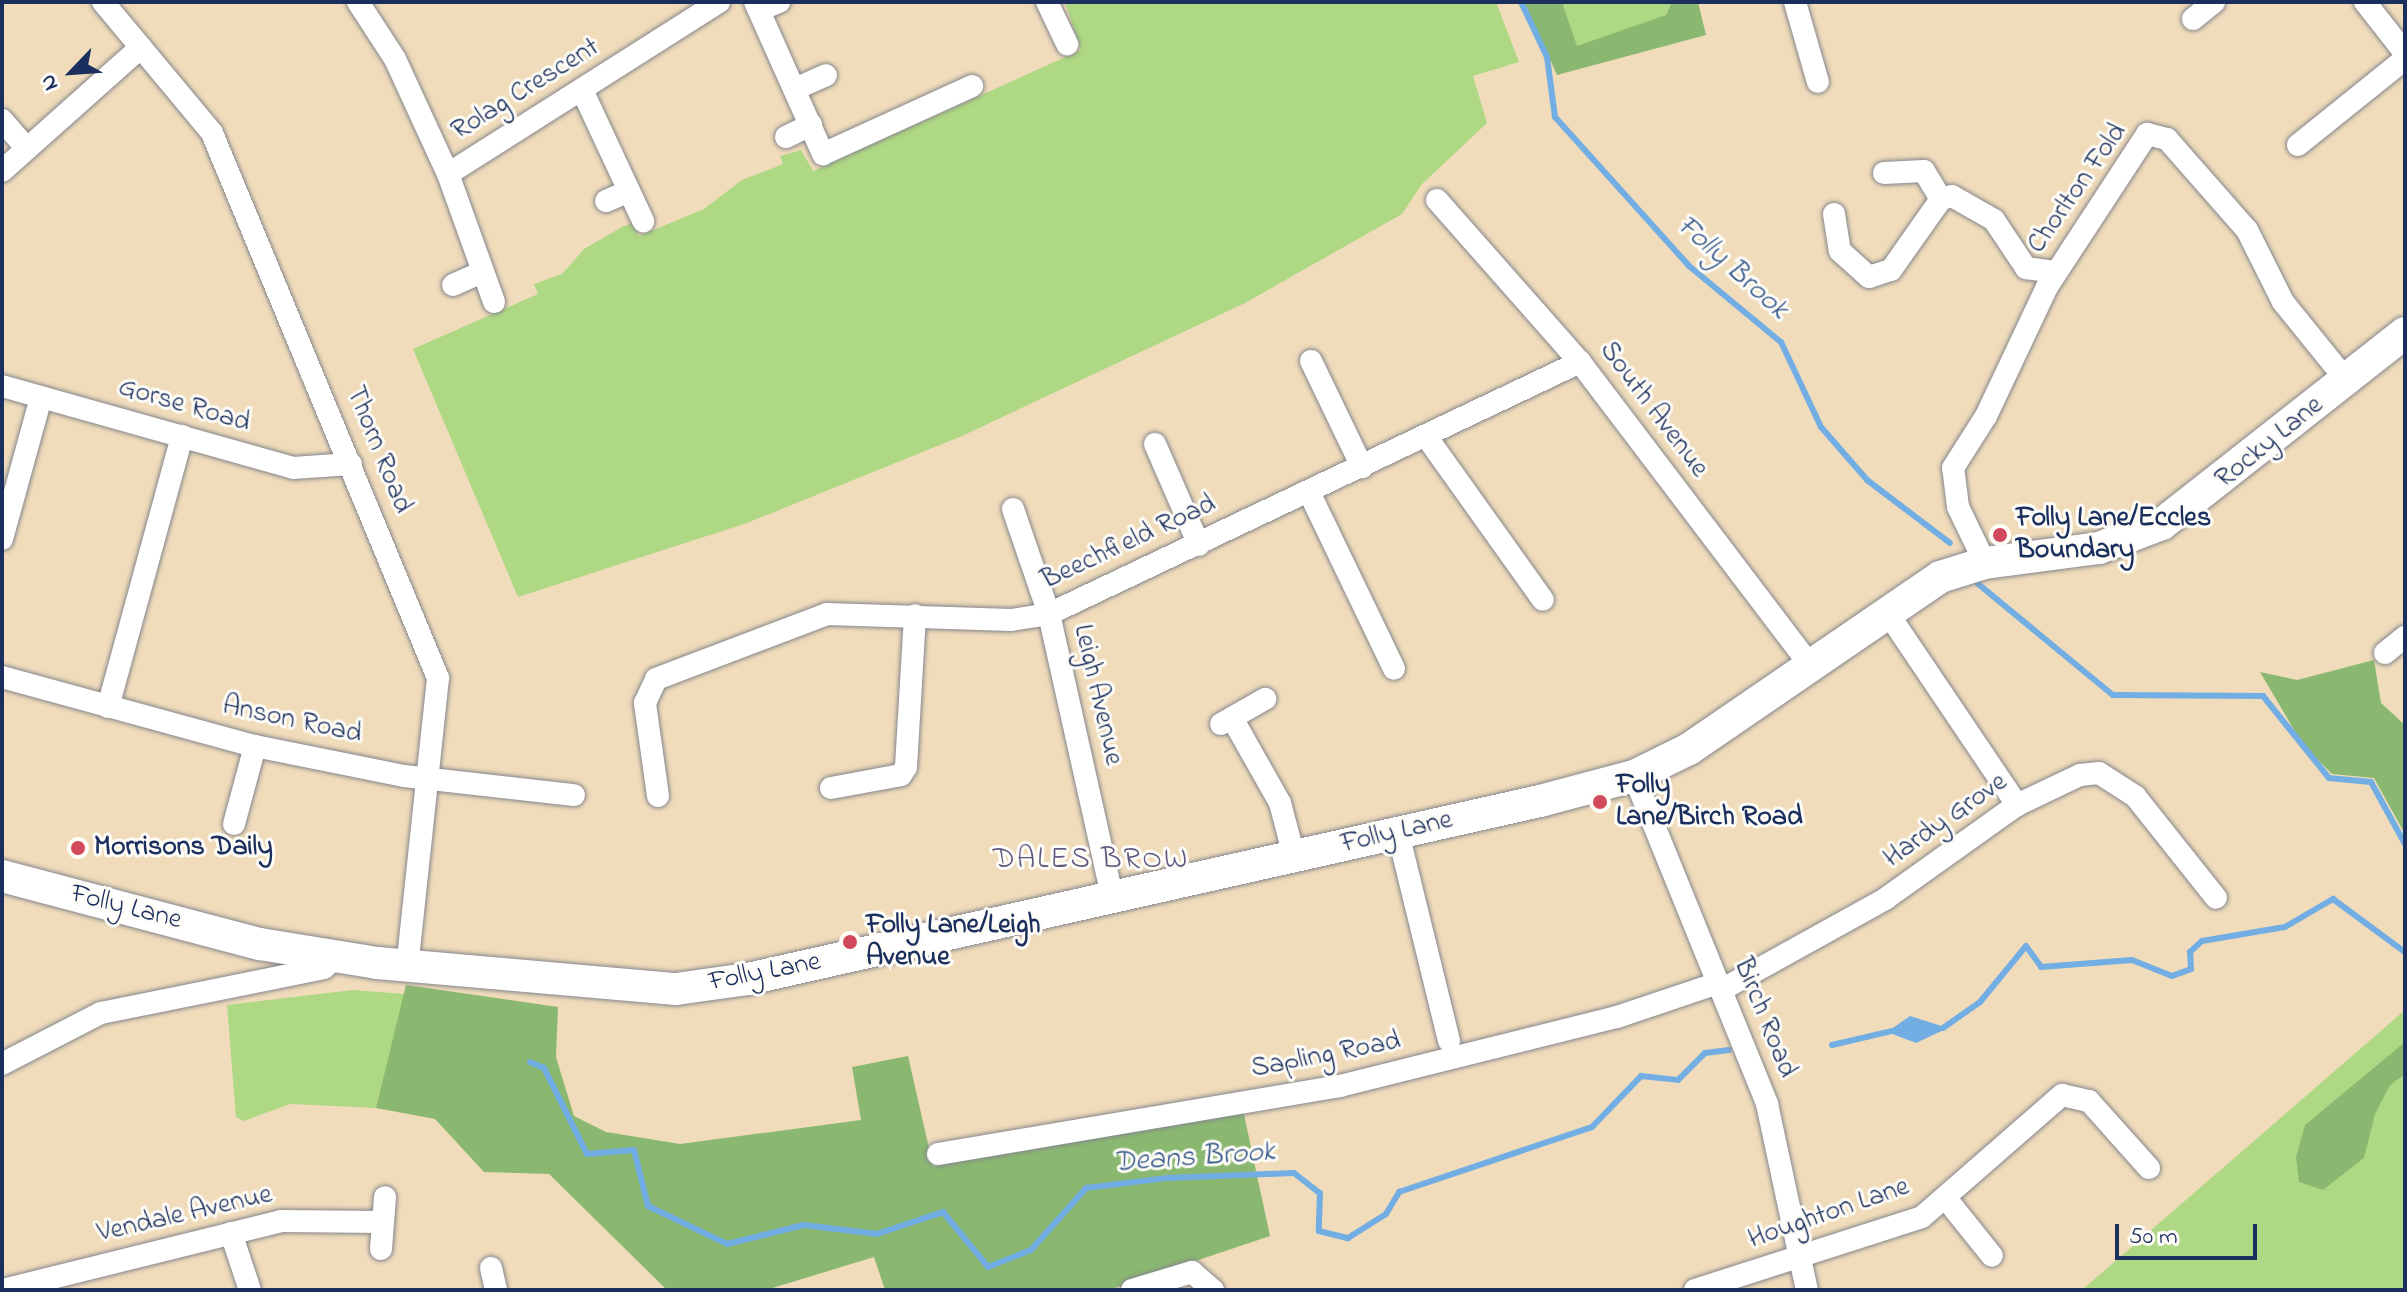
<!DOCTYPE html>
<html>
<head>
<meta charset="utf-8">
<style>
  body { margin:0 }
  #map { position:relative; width:2407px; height:1292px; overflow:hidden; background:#f0dcbb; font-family:"Indie Flower",sans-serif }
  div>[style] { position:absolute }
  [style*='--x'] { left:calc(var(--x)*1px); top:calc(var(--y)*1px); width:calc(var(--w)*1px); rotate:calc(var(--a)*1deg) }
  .green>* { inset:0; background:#aed883 }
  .forest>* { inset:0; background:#8ab871 }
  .water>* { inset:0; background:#72aee4 }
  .stream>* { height:6px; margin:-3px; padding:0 3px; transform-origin:3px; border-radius:3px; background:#72aee4 }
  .roads { filter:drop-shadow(0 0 2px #86868c) drop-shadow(0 0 2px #86868c) }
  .street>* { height:22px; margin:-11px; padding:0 11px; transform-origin:11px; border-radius:11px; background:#fff }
  .secondary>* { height:32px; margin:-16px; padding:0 16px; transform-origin:16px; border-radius:16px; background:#fff }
  .dots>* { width:22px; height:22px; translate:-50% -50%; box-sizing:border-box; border:4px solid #fdfcf7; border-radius:50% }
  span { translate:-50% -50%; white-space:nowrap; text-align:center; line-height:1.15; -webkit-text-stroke:6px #fdfcf7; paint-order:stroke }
  .street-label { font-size:28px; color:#1b2f5e }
  .poi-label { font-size:28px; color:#1b2f5e; font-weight:700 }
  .left { translate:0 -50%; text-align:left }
  .water-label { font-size:30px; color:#395b8d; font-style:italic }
  .neighbourhood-label { font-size:30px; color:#615982; letter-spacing:2px }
  .frame { position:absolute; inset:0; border:4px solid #1b2f5e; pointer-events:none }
  .north { position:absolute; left:32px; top:32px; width:80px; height:80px; -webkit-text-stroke:6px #fdfcf7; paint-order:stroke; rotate:245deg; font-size:22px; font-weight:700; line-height:32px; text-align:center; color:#1b2f5e }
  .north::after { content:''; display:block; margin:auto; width:28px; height:36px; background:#1b2f5e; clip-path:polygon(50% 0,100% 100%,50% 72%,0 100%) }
  .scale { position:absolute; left:2115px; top:1224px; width:142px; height:36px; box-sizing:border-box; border:4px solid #1b2f5e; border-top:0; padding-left:10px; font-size:24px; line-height:28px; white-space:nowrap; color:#1b2f5e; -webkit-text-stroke:6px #fdfcf7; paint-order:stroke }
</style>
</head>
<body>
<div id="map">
  <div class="green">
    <div style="clip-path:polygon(1065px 2px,1496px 2px,1519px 62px,1473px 76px,1487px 123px,1422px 184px,1402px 214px,1245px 303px,962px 436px,747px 523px,518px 597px,413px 349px,538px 294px,534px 284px,562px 274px,584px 249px,622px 227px,632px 223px,639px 236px,704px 209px,742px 180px,783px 164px,780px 156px,801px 150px,813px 171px,1081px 50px)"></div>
    <div style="clip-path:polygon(1562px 2px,1672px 2px,1666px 15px,1590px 47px,1576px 46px)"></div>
    <div style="clip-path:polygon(353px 990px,405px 994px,376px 1108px,290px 1104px,244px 1121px,236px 1117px,227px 1005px)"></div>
    <div style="clip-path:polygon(2405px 1010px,2405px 1290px,2082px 1290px)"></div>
  </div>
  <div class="forest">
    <div style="clip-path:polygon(1524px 2px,1562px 2px,1577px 46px,1666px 15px,1672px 2px,1698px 2px,1706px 35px,1557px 75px)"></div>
    <div style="clip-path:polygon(2374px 660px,2381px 703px,2405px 725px,2405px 834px,2374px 778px,2332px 774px,2303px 745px,2260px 672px,2297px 680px)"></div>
    <div style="clip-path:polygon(406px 985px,558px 1007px,556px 1057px,574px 1116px,606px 1132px,680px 1144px,861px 1120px,852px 1067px,908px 1056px,933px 1166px,1243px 1110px,1270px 1236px,1109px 1290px,885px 1290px,874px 1257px,766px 1290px,667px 1290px,549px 1174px,484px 1172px,435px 1119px,376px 1108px)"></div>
    <div style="clip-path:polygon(2405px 1042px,2405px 1074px,2390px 1085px,2375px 1114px,2364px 1158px,2323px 1190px,2299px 1182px,2296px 1157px,2305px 1125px)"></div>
  </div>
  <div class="water">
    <div style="clip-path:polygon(1910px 1016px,1948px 1028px,1916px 1043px,1887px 1032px)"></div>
  </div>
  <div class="stream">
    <div style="--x:1521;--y:2;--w:61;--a:64.7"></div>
    <div style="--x:1547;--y:57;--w:61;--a:82.4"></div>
    <div style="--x:1555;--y:117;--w:200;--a:48"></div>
    <div style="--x:1689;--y:266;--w:119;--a:39.6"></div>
    <div style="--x:1781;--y:342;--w:94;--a:64.8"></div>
    <div style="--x:1821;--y:427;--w:70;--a:49"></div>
    <div style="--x:1867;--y:480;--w:104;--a:37.2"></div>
    <div style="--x:1977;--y:583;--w:176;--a:39.5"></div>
    <div style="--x:2113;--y:695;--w:150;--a:0.4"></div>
    <div style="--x:2263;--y:696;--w:105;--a:51.2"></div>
    <div style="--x:2329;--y:778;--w:42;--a:5.4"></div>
    <div style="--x:2371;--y:782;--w:71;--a:61.3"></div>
    <div style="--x:1943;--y:1028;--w:45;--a:-35.1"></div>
    <div style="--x:1980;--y:1002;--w:72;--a:-50.6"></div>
    <div style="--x:2026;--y:946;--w:26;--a:54"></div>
    <div style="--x:2041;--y:967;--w:91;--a:-4.4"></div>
    <div style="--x:2132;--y:960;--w:43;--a:21.8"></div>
    <div style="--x:2172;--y:976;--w:20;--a:-20"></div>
    <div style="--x:2191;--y:969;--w:17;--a:-93"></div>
    <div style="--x:2190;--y:952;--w:16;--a:-43"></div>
    <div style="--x:2202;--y:941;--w:84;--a:-9.6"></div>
    <div style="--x:2285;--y:927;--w:56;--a:-30.3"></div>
    <div style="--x:2333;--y:899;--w:89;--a:36.4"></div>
    <div style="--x:1832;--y:1045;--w:62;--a:-13.1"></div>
    <div style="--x:530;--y:1062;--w:15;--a:23"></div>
    <div style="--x:544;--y:1068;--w:96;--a:63.4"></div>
    <div style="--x:587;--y:1154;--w:47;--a:-4.9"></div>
    <div style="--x:634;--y:1150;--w:58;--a:76"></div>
    <div style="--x:648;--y:1206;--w:88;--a:25.7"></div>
    <div style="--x:727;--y:1244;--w:79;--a:-13.9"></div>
    <div style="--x:804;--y:1225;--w:74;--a:7"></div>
    <div style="--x:877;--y:1234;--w:70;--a:-18.4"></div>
    <div style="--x:943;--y:1212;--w:71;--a:50.7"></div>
    <div style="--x:988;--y:1267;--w:46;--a:-21.6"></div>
    <div style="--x:1031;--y:1250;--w:83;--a:-48.4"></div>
    <div style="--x:1086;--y:1188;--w:83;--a:-7"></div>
    <div style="--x:1168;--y:1178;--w:126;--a:-2.3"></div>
    <div style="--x:1294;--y:1173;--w:33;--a:38"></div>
    <div style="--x:1320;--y:1193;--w:38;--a:92"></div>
    <div style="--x:1319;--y:1231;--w:30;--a:14"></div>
    <div style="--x:1348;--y:1238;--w:45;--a:-32.3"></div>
    <div style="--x:1386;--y:1214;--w:26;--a:-59"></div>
    <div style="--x:1399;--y:1192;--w:204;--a:-18.6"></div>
    <div style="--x:1592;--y:1127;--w:71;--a:-46.1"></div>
    <div style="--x:1641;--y:1076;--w:37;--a:6"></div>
    <div style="--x:1678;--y:1080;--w:38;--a:-45"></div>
    <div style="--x:1705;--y:1053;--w:24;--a:-7"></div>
  </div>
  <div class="roads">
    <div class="street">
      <div style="--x:103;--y:2;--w:170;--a:50.2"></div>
      <div style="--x:212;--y:133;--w:590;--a:67.48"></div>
      <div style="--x:438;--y:678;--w:292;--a:96.1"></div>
      <div style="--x:358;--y:2;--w:68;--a:57"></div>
      <div style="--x:395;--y:59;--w:127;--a:65.3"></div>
      <div style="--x:448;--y:174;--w:321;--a:-32.4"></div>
      <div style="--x:755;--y:2;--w:167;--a:65.9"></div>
      <div style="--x:823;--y:154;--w:164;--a:-24.5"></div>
      <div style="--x:1047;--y:2;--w:47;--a:64.5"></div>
      <div style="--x:1795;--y:2;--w:83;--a:74"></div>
      <div style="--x:2365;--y:2;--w:65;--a:51.9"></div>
      <div style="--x:759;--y:10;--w:22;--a:-22"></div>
      <div style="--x:2193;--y:19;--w:27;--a:-39"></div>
      <div style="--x:795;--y:89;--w:34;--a:-24"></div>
      <div style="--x:582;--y:90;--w:145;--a:65"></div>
      <div style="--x:2;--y:120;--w:38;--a:49"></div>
      <div style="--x:786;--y:137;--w:28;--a:-26"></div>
      <div style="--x:2298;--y:145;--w:137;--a:-38.8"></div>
      <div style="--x:2;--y:171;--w:186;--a:-41.7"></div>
      <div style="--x:1884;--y:173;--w:40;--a:-2.9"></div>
      <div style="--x:1924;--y:171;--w:33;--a:59"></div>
      <div style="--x:448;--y:174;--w:136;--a:70.2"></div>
      <div style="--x:1437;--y:200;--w:216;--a:48.6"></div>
      <div style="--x:1580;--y:362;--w:382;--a:52.8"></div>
      <div style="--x:606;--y:201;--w:25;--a:-23"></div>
      <div style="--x:1834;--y:214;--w:37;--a:81"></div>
      <div style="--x:1840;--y:251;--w:39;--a:42"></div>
      <div style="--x:1869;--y:277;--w:23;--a:-18"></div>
      <div style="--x:1891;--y:270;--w:87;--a:-54.8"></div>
      <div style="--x:1941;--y:199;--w:11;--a:-15"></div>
      <div style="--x:1952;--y:196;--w:48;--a:29.7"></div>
      <div style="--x:1994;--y:220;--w:58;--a:56.3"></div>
      <div style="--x:2026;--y:268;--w:30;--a:8"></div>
      <div style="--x:453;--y:285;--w:30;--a:-24"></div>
      <div style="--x:1311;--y:361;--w:118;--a:64.3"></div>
      <div style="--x:2;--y:386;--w:302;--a:15.7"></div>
      <div style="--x:293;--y:468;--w:58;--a:-3.9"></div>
      <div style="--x:1426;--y:436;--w:201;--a:54.5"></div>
      <div style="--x:1155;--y:444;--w:110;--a:66.5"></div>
      <div style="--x:1309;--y:492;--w:196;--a:64.3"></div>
      <div style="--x:1013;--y:509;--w:111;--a:71.1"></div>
      <div style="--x:1049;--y:614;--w:290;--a:77.4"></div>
      <div style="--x:2;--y:539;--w:147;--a:-74.6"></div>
      <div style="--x:1985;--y:563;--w:62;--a:-115.7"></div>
      <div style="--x:1958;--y:507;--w:39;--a:-97"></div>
      <div style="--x:1953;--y:468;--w:62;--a:-57.6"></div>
      <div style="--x:1986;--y:416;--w:143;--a:-64.7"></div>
      <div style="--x:2047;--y:287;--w:183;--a:-56.8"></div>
      <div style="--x:2147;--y:134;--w:21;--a:14"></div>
      <div style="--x:2167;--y:139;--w:121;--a:48.7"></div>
      <div style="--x:2247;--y:230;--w:80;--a:63.4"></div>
      <div style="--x:2283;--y:302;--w:102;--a:51"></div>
      <div style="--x:1887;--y:612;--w:233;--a:56"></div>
      <div style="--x:2385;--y:653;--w:26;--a:-39"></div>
      <div style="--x:2;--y:677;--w:262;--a:15.3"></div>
      <div style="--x:255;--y:746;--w:152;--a:11.4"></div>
      <div style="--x:404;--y:776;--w:171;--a:6.4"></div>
      <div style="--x:108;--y:707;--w:281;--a:-74.7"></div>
      <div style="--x:1232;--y:718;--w:98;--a:60.5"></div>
      <div style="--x:1280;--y:803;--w:55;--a:75.2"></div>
      <div style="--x:1221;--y:724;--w:51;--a:-29.6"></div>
      <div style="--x:1634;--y:776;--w:354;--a:67.9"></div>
      <div style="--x:1767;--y:1104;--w:190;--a:77.9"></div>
      <div style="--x:831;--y:788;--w:71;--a:-10.5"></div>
      <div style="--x:901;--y:775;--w:9;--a:-58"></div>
      <div style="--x:906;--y:767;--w:152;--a:-86.6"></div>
      <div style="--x:658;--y:796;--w:94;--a:-98"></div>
      <div style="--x:645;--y:703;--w:26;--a:-65"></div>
      <div style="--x:656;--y:679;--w:183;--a:-20.8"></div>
      <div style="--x:827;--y:614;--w:184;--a:1.9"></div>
      <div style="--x:1011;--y:620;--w:38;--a:-9"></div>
      <div style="--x:1049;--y:614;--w:588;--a:-25.39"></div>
      <div style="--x:234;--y:824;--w:81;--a:-74.9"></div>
      <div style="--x:1398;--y:833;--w:214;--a:76.2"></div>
      <div style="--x:1721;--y:990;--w:188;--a:-29"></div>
      <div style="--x:1885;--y:899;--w:162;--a:-35.5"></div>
      <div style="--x:2017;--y:805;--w:70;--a:-25.5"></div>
      <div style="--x:2080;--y:775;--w:19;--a:-6"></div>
      <div style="--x:2099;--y:773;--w:43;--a:32.6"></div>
      <div style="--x:2135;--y:796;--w:130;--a:51.5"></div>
      <div style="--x:2;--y:1064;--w:111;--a:-27.3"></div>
      <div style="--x:101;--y:1013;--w:227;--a:-11.4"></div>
      <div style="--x:324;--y:968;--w:18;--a:-43"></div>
      <div style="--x:938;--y:1154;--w:408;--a:-9.6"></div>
      <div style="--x:1340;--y:1086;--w:285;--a:-14"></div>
      <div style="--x:1617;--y:1017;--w:107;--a:-18.6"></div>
      <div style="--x:1948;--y:1201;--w:70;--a:51.3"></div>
      <div style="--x:231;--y:1233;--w:60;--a:71.6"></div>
      <div style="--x:381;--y:1249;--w:52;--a:-85.6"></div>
      <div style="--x:491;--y:1268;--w:23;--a:77"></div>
      <div style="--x:3;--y:1290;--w:286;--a:-13.9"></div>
      <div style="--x:281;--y:1221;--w:102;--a:0.6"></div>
      <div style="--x:1132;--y:1290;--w:63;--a:-16.7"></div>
      <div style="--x:1192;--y:1272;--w:28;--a:41"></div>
      <div style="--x:1695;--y:1290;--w:238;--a:-17.8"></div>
      <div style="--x:1922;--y:1217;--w:186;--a:-41.1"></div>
      <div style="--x:2062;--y:1095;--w:28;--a:13"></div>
      <div style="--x:2089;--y:1101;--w:90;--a:48.2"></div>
    </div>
    <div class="secondary">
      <div style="--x:2;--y:876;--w:267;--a:14.8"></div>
      <div style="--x:260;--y:944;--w:119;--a:9.2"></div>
      <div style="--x:377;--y:963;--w:300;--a:5"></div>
      <div style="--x:676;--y:989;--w:73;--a:-7.9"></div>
      <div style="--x:748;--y:979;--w:812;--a:-12.67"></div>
      <div style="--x:1540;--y:801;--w:97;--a:-14.9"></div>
      <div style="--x:1634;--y:776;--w:61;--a:-26.1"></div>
      <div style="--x:1689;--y:749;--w:304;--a:-34.4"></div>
      <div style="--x:1940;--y:577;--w:47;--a:-17.3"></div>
      <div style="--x:1985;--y:563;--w:115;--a:-7.5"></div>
      <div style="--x:2099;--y:548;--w:67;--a:-20.9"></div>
      <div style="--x:2162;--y:524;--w:309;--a:-38.2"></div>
    </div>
  </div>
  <div class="dots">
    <div style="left:2000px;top:535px;background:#d1495b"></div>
    <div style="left:1600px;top:802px;background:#d1495b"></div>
    <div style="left:78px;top:848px;background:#d1495b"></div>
    <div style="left:850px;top:942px;background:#d1495b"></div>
  </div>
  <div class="street-label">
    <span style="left:526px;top:90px;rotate:-32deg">Rolag Crescent</span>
    <span style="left:2078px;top:189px;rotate:-55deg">Chorlton Fold</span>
    <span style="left:184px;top:406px;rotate:16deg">Gorse Road</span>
    <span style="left:1653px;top:410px;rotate:53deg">South Avenue</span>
    <span style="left:2270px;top:443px;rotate:-39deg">Rocky Lane</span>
    <span style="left:378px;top:450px;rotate:68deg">Thorn Road</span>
    <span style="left:1129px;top:543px;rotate:-25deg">Beechfield Road</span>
    <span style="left:1097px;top:695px;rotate:77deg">Leigh Avenue</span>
    <span style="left:292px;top:721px;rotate:12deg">Anson Road</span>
    <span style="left:1946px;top:821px;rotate:-35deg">Hardy Grove</span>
    <span style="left:1397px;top:833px;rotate:-13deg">Folly Lane</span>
    <span style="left:126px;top:908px;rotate:14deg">Folly Lane</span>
    <span style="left:765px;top:973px;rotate:-11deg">Folly Lane</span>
    <span style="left:1764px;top:1018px;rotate:68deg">Birch Road</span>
    <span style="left:1326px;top:1056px;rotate:-11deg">Sapling Road</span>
    <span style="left:1829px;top:1214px;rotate:-19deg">Houghton Lane</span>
    <span style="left:185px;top:1215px;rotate:-13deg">Vendale Avenue</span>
  </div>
  <div class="poi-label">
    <span class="left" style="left:2016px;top:535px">Folly Lane/Eccles<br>Boundary</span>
    <span class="left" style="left:1616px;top:802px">Folly<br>Lane/Birch Road</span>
    <span class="left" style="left:94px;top:848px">Morrisons Daily</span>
    <span class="left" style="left:866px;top:942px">Folly Lane/Leigh<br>Avenue</span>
  </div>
  <div class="water-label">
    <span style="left:1732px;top:268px;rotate:42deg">Folly Brook</span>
    <span style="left:1194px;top:1158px;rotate:-4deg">Deans Brook</span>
  </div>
  <div class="neighbourhood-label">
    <span style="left:1091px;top:860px">DALES BROW</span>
  </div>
  <div class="frame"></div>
  <div class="north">N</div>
  <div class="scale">50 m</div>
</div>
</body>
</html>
